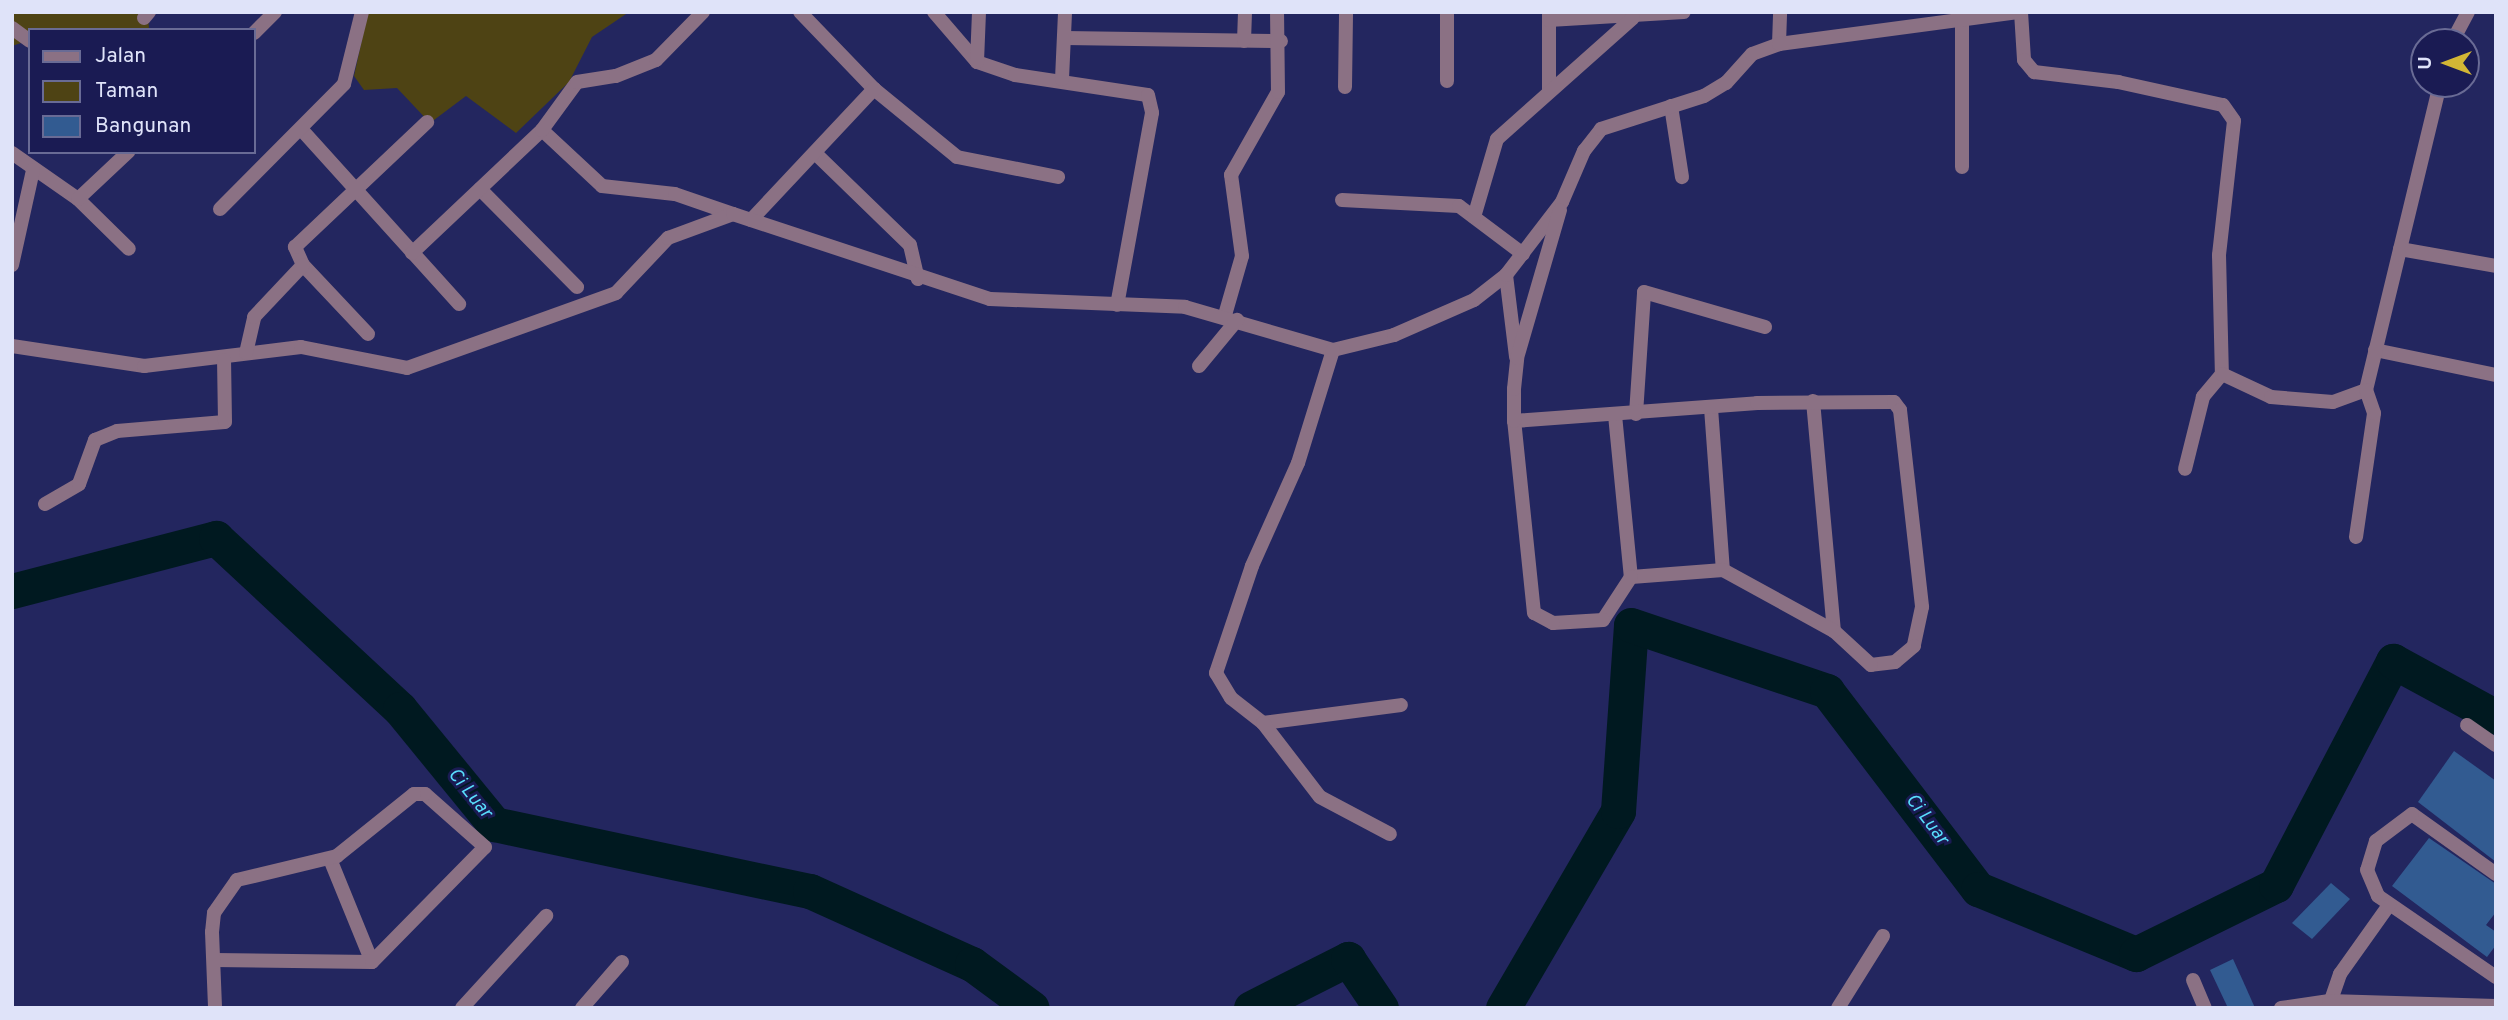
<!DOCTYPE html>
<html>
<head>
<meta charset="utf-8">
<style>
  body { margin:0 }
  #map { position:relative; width:2508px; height:1020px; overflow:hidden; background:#23265f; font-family:Overpass,sans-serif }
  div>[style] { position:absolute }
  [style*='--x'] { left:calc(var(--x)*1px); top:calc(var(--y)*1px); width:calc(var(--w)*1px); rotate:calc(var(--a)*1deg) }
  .green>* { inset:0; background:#4e4314 }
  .river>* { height:35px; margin:-17.5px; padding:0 17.5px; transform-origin:17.5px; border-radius:17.5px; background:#001920 }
  .building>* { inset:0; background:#325b91 }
  .minor>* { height:14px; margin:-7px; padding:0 7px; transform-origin:7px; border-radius:7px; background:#8b7184 }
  span { translate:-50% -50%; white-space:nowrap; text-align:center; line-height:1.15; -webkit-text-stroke:6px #1a1b53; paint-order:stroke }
  .water-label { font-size:19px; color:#58ddfc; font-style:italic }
  .frame { position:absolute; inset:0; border:14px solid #dfe3f9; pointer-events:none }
  .legend { position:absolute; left:28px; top:28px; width:228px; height:126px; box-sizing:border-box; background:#1a1b53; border:2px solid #696b95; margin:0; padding:9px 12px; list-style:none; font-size:21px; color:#dfe3f9 }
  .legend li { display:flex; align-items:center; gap:14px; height:35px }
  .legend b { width:35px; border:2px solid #696b95 }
  .north { position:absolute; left:2410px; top:28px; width:70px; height:70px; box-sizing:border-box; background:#1a1b53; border:2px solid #696b95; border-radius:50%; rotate:270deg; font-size:19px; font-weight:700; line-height:28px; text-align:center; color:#dfe3f9 }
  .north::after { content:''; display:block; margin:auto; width:24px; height:32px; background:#d2b635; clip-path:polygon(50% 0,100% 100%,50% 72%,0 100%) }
</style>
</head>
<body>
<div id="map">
  <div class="green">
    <div style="clip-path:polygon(12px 12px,148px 12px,149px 30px,30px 30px,30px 40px,12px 46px)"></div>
    <div style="clip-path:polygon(368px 12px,629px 12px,592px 37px,569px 82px,516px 133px,466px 96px,430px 123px,397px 88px,364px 90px,354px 76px)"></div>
  </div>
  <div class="river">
    <div style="--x:12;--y:591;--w:211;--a:-14.6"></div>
    <div style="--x:216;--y:538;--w:251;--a:42.9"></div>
    <div style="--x:400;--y:709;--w:149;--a:50.7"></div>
    <div style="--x:494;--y:824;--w:323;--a:12"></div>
    <div style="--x:810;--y:891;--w:178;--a:24.3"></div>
    <div style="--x:972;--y:964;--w:74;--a:36.3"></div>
    <div style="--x:1251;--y:1008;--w:109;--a:-26.8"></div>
    <div style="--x:1348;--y:959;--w:59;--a:56"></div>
    <div style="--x:1503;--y:1008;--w:228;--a:-59.7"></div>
    <div style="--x:1618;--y:811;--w:186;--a:-86"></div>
    <div style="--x:1631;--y:625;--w:207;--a:18.6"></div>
    <div style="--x:1827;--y:691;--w:249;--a:52.7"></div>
    <div style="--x:1978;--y:889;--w:171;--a:22.4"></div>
    <div style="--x:2136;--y:954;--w:156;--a:-26.2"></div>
    <div style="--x:2276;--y:885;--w:253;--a:-62.4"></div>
    <div style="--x:2393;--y:661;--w:117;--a:28.5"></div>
  </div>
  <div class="building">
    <div style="clip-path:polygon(2454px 751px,2496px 781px,2496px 862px,2418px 802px)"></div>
    <div style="clip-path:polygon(2429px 838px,2496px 884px,2496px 912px,2486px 925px,2496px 932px,2496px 945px,2487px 957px,2392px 886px)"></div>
    <div style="clip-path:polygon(2331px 883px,2350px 899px,2312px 939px,2292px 923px)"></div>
    <div style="clip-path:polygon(2233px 959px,2243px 981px,2255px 1008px,2228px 1008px,2210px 970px)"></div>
  </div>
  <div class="minor">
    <div style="--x:800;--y:12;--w:107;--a:46.1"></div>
    <div style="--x:874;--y:89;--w:107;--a:39.3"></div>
    <div style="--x:957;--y:157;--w:103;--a:11.2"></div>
    <div style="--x:934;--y:12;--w:66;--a:49.3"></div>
    <div style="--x:977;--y:62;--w:40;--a:18.9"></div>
    <div style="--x:1015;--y:75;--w:134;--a:8.6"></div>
    <div style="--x:1148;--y:95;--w:18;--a:77"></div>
    <div style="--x:1152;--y:113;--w:195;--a:100.3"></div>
    <div style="--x:1447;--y:12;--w:69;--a:90"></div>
    <div style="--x:1549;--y:12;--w:78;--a:90"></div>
    <div style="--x:2021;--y:12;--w:48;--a:86.4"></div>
    <div style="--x:2024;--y:60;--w:16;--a:50"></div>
    <div style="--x:2034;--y:72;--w:85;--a:6.8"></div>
    <div style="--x:2118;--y:82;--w:107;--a:12.4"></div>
    <div style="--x:2223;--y:105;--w:19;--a:55"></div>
    <div style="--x:2234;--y:121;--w:135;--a:96.4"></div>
    <div style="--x:2219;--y:255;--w:119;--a:88.6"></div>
    <div style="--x:2222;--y:374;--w:30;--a:130"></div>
    <div style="--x:2203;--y:397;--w:74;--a:104"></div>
    <div style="--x:144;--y:18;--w:8;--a:-50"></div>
    <div style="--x:1549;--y:20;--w:135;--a:-3.4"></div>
    <div style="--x:12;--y:28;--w:22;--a:36"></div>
    <div style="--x:254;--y:33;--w:30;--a:-45"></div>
    <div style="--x:1065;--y:38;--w:216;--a:0.8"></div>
    <div style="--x:1244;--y:41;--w:29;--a:-88"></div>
    <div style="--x:2452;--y:42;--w:34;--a:-62"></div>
    <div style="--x:1779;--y:44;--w:32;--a:-88"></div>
    <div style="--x:977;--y:62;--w:50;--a:-87.7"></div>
    <div style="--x:1062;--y:79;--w:67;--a:-87.4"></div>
    <div style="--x:1345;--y:87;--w:75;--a:-89.2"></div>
    <div style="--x:1671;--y:106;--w:72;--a:81.2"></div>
    <div style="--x:301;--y:129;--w:236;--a:47.9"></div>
    <div style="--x:542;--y:130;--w:82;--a:43"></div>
    <div style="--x:602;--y:186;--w:73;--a:6.3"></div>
    <div style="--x:675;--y:194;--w:61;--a:19"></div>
    <div style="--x:12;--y:153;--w:80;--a:34.9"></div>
    <div style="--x:78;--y:199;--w:71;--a:44.4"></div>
    <div style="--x:815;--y:153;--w:132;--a:44.1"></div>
    <div style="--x:910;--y:245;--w:35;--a:77"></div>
    <div style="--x:1962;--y:167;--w:146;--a:-90"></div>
    <div style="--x:480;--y:189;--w:138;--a:45.3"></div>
    <div style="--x:78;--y:199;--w:69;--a:-43.2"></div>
    <div style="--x:1342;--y:200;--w:117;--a:2.9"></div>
    <div style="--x:1459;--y:206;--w:80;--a:36.9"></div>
    <div style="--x:220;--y:209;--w:176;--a:-45.2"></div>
    <div style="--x:344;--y:84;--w:74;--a:-76"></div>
    <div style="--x:1474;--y:217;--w:81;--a:-73.6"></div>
    <div style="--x:1497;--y:139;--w:182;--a:-41.7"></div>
    <div style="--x:751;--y:220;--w:180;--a:-46.8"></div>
    <div style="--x:2400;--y:249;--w:97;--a:10"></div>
    <div style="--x:412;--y:253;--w:179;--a:-43.4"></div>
    <div style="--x:542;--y:130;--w:59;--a:-53.9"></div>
    <div style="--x:577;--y:82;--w:39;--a:-9"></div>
    <div style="--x:616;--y:76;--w:43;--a:-21.8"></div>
    <div style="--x:656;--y:60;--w:67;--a:-45.6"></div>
    <div style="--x:12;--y:265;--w:97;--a:-77.5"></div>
    <div style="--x:1506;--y:275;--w:83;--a:83"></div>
    <div style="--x:1225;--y:315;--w:61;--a:-73.9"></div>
    <div style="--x:1242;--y:256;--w:82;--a:-97.7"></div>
    <div style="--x:1231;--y:175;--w:95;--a:-60.5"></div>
    <div style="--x:1278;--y:92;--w:80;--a:-90.7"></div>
    <div style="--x:368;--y:334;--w:95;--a:-133.3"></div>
    <div style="--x:303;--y:265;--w:20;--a:-114"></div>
    <div style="--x:295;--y:247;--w:182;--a:-43.4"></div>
    <div style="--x:12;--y:346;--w:134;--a:8.6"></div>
    <div style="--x:144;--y:366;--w:158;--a:-6.9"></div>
    <div style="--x:301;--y:347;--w:108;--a:11.2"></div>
    <div style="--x:407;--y:368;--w:222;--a:-19.7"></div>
    <div style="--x:616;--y:293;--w:76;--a:-46.6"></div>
    <div style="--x:668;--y:238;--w:69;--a:-20.3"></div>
    <div style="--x:733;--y:214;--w:271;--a:18.3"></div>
    <div style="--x:990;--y:299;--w:195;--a:2.3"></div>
    <div style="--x:1185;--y:307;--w:154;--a:16.2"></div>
    <div style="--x:1333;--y:350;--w:63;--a:-13.8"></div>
    <div style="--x:1394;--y:335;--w:87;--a:-23.6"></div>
    <div style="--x:1474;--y:300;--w:41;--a:-38"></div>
    <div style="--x:1506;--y:275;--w:92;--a:-52.5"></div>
    <div style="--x:1562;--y:202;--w:56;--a:-66.7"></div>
    <div style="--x:1584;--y:151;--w:28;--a:-52"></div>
    <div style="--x:1601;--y:129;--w:108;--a:-17.8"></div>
    <div style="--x:1704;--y:96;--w:26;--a:-31"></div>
    <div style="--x:1726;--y:83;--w:39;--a:-48"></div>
    <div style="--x:1752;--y:54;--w:29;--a:-20"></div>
    <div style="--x:1779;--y:44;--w:243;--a:-7.6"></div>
    <div style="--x:1333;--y:350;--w:118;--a:107.2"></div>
    <div style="--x:1298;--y:463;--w:113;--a:114.1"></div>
    <div style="--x:1252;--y:566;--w:113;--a:108.6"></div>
    <div style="--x:1216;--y:673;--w:29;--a:59"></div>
    <div style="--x:1231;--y:698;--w:41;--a:38"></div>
    <div style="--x:1263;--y:723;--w:139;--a:-7.4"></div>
    <div style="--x:2375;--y:350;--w:124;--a:11.7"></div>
    <div style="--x:246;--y:353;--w:37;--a:-77"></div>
    <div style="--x:254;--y:317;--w:71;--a:-46.7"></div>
    <div style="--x:1199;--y:366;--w:60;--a:-50.4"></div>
    <div style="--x:2222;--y:374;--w:54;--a:25.1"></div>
    <div style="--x:2271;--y:397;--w:62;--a:4.6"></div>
    <div style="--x:2333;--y:402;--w:35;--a:-20"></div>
    <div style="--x:2366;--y:390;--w:315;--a:-76.4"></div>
    <div style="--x:1813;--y:401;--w:231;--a:84.8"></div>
    <div style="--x:1711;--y:408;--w:162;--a:85.8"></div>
    <div style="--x:1636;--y:414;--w:122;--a:-86.2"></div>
    <div style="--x:1644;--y:292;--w:126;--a:16.1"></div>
    <div style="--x:1615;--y:415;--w:163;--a:84.4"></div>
    <div style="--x:1514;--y:421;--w:244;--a:-4.2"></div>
    <div style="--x:1757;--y:403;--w:137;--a:-0.4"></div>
    <div style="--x:1894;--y:402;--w:10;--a:53"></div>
    <div style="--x:1900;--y:410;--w:198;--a:83.6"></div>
    <div style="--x:1922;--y:607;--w:40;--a:102"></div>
    <div style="--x:1914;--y:646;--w:25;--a:140"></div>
    <div style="--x:1895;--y:662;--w:24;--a:173"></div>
    <div style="--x:1871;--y:665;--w:50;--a:-137.4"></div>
    <div style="--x:1834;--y:631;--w:127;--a:-151.2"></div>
    <div style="--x:1723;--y:570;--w:92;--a:175.6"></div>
    <div style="--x:1631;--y:577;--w:51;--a:123.1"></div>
    <div style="--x:1603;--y:620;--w:50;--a:176.6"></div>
    <div style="--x:1553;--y:623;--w:21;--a:-152"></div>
    <div style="--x:1534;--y:613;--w:193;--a:-95.9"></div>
    <div style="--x:1514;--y:421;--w:32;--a:-90"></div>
    <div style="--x:1514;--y:389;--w:31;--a:-84"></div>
    <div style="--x:1517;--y:358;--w:154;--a:-73.8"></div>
    <div style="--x:45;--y:504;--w:39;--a:-30"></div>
    <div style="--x:79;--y:484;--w:47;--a:-70"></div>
    <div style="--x:95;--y:440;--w:24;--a:-22"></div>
    <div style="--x:117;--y:431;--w:108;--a:-4.8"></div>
    <div style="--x:225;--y:422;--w:62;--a:-90.9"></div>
    <div style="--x:2356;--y:537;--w:125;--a:-81.7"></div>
    <div style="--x:2374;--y:413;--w:24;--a:-109"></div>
    <div style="--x:1263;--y:723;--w:93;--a:52.4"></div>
    <div style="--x:1320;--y:797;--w:79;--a:27.9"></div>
    <div style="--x:2467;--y:725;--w:35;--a:35"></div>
    <div style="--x:330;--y:859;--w:111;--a:67.8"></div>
    <div style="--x:2496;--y:874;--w:103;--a:-144.5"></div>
    <div style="--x:2412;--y:814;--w:45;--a:143.1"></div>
    <div style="--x:2376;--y:841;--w:30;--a:107"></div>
    <div style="--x:2367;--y:870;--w:28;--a:67"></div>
    <div style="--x:2378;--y:896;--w:143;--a:34.5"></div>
    <div style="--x:214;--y:960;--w:158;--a:0.7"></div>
    <div style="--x:372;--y:962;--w:161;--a:-45.5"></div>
    <div style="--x:485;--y:847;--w:80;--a:-138.5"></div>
    <div style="--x:425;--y:794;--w:11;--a:180"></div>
    <div style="--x:414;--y:794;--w:99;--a:141.2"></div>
    <div style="--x:337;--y:856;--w:103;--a:166.5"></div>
    <div style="--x:237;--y:880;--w:40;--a:124.9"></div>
    <div style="--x:214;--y:913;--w:19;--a:96"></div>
    <div style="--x:212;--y:932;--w:76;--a:87.7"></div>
    <div style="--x:2193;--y:980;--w:30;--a:67"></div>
    <div style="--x:2329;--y:1006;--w:34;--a:-71"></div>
    <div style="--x:2340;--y:974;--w:85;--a:-54.6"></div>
    <div style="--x:462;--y:1008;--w:125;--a:-47.6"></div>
    <div style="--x:582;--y:1008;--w:61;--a:-49"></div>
    <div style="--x:1838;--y:1008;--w:85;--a:-58"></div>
    <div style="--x:2281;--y:1008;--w:49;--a:-8.3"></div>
    <div style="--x:2329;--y:1001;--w:167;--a:1.7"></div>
  </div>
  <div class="water-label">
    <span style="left:469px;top:794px;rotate:51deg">Ci Luar</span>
    <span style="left:1926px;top:820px;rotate:53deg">Ci Luar</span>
  </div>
  <div class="frame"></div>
  <ul class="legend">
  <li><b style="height:9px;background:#8b7184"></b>Jalan</li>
  <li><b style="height:19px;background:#4e4314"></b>Taman</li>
  <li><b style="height:19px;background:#325b91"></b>Bangunan</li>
  </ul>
  <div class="north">U</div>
</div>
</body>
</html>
